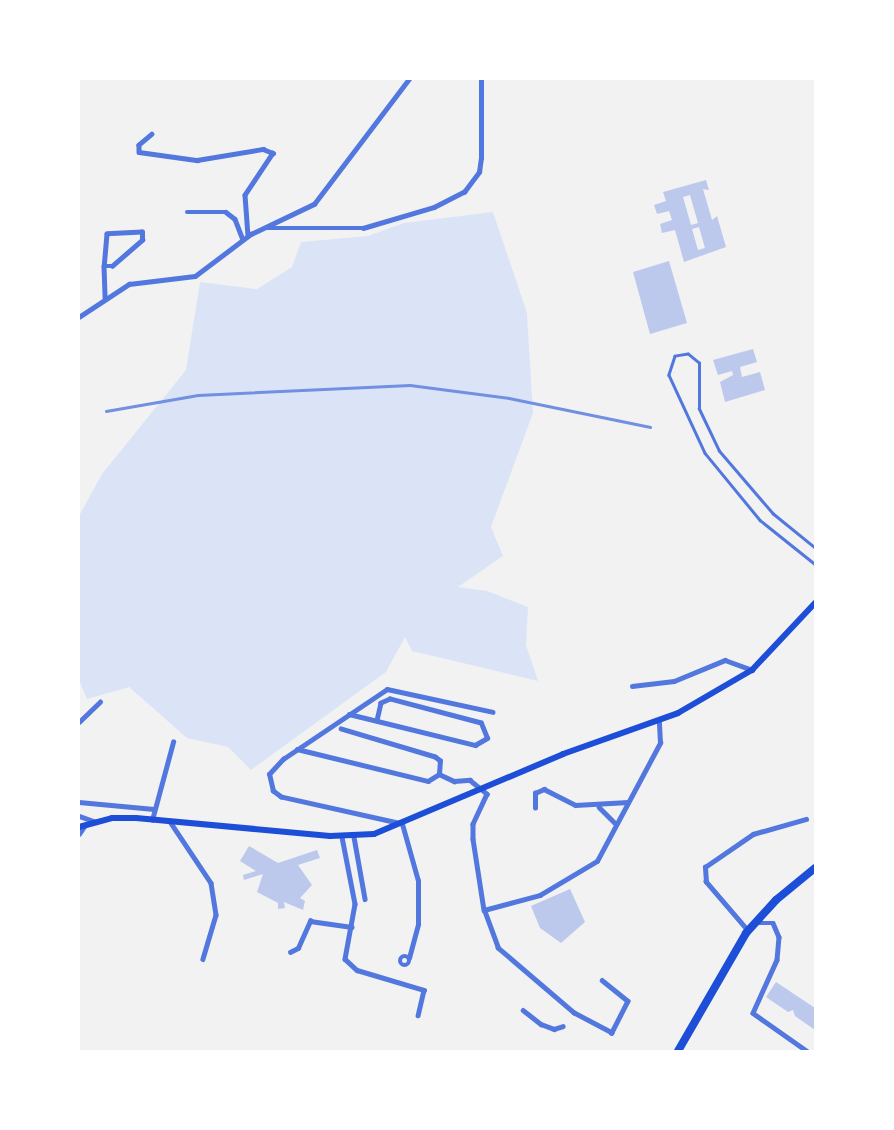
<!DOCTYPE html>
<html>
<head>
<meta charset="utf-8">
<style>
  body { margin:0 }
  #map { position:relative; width:894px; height:1130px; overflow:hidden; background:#f2f2f2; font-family:Rubik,sans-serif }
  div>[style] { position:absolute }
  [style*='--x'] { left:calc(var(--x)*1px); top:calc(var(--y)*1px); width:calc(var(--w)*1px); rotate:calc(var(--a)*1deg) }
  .green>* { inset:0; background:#dbe4f7 }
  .building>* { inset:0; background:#bdc9ec }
  .service>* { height:2.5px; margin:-1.25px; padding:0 1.25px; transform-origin:1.25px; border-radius:1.25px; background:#5277de }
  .minor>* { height:4.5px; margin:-2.25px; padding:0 2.25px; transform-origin:2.25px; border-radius:2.25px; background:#5277de }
  .minor>.ring { margin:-2.25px; padding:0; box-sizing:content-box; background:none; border:4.5px solid #5277de; border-radius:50% }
  .secondary>* { height:6px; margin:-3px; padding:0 3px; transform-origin:3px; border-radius:3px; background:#1d4ed8 }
  .primary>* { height:8px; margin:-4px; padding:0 4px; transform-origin:4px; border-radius:4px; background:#1d4ed8 }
  .rail>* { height:2.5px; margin:-1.25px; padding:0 1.25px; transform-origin:1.25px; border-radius:1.25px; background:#7290e2 }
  span { translate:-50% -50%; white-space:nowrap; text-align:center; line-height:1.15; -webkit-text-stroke:4px #fff; paint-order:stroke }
  .frame { position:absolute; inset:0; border:80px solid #fff; pointer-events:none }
</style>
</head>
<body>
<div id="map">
  <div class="green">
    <div style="clip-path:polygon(493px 212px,527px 313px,533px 413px,491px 527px,503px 556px,458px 587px,487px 591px,528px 607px,526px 645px,538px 681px,412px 651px,405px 637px,386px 672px,251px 770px,228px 747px,187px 738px,129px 687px,87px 699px,79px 680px,79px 516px,102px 474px,186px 370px,200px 282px,257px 289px,292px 267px,301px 242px,368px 236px,404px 223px)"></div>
  </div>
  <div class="building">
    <div style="clip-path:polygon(evenodd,706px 180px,709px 190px,703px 189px,712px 220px,717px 216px,726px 247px,684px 262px,675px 230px,662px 233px,660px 224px,672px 220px,669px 211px,657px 214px,654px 205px,666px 201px,663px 192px,706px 180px,690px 195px,698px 223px,691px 225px,683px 197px,690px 195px,706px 180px,699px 227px,705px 248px,698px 250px,692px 229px,699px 227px)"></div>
    <div style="clip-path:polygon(669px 261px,687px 323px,650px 334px,633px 272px)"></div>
    <div style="clip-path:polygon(753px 349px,757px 362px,740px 367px,742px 377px,760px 372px,765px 390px,725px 402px,720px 382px,733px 375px,732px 371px,718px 375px,713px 360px)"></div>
    <div style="clip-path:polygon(249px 846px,278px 863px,317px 850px,320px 858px,298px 865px,312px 885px,300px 898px,305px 901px,303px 910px,284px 902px,285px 908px,278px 909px,278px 903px,257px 892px,263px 874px,244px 880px,243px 875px,256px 871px,240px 861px)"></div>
    <div style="clip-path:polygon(570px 889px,585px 922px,561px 943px,540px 928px,531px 906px)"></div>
    <div style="clip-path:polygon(776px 982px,815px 1008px,815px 1030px,795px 1016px,793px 1010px,788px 1012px,766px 997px)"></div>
  </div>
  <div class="service">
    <div style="--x:815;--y:548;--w:54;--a:-141"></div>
    <div style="--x:773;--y:514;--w:83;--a:-130.6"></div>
    <div style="--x:719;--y:451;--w:47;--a:-115.5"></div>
    <div style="--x:699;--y:409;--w:46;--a:-90"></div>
    <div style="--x:699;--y:363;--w:14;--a:-141"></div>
    <div style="--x:688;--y:354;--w:13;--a:171"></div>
    <div style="--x:675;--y:356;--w:20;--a:108"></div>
    <div style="--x:669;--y:375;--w:86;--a:65.2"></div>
    <div style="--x:705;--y:453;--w:87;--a:50.6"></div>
    <div style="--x:760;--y:520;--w:70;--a:38.7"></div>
  </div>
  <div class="minor">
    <div style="--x:152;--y:134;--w:17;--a:140"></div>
    <div style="--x:139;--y:145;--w:7;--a:90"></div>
    <div style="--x:139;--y:152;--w:59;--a:7.9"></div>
    <div style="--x:197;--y:160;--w:67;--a:-9.5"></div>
    <div style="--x:263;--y:149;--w:11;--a:22"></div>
    <div style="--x:273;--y:153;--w:50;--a:123.7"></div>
    <div style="--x:245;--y:195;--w:41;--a:85.8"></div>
    <div style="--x:187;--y:212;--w:39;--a:0"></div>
    <div style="--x:226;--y:212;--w:11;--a:38"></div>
    <div style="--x:235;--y:219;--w:22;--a:69"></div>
    <div style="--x:266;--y:228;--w:97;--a:0"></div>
    <div style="--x:363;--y:228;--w:74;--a:-16.5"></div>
    <div style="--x:434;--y:207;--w:34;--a:-27"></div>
    <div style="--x:464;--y:192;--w:25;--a:-53"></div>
    <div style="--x:479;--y:172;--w:14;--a:-82"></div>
    <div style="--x:481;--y:158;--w:79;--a:-90"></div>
    <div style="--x:104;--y:266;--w:8;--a:0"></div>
    <div style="--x:112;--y:266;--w:40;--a:-41"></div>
    <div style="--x:142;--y:240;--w:8;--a:-90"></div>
    <div style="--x:142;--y:232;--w:35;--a:177"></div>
    <div style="--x:107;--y:234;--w:32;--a:95"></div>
    <div style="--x:104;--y:266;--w:32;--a:88"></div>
    <div style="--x:79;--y:317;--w:60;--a:-33.4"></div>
    <div style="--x:129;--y:284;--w:66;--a:-6.9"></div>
    <div style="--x:195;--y:276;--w:70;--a:-36.9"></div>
    <div style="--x:251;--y:234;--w:70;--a:-25.5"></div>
    <div style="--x:314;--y:204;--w:157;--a:-52.8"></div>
    <div style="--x:632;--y:686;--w:42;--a:-6.8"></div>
    <div style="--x:674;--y:681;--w:55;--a:-22.4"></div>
    <div style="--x:725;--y:660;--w:29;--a:20"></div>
    <div style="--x:349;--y:714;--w:130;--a:13.8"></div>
    <div style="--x:475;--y:745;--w:14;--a:-30"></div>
    <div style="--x:487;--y:738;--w:16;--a:-112"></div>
    <div style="--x:481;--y:723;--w:94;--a:-165.2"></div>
    <div style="--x:390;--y:699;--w:10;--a:156"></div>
    <div style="--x:381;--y:703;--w:18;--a:103"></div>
    <div style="--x:79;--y:722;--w:29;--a:-44"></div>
    <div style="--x:297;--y:749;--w:135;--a:13.7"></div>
    <div style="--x:428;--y:781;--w:13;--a:-32"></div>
    <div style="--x:439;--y:774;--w:13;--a:-86"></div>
    <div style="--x:440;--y:761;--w:6;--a:-141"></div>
    <div style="--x:435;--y:757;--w:98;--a:-163.4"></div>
    <div style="--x:439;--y:774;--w:17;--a:25"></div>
    <div style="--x:454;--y:781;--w:16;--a:-4"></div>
    <div style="--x:470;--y:780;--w:22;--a:39"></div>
    <div style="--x:487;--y:794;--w:33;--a:115"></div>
    <div style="--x:473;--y:824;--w:15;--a:90"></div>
    <div style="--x:473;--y:839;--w:72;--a:81.2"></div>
    <div style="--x:79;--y:802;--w:75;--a:5.3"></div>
    <div style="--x:599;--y:807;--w:24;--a:45"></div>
    <div style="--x:535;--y:808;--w:15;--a:-90"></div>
    <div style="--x:535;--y:793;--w:10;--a:-24"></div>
    <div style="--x:544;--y:789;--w:35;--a:27"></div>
    <div style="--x:575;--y:805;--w:53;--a:-3.2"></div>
    <div style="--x:79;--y:816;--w:18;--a:19"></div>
    <div style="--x:152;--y:820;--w:81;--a:-74.9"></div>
    <div style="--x:171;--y:823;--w:72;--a:56.3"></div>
    <div style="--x:211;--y:883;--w:32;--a:81"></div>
    <div style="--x:216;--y:915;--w:46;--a:106.5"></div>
    <div style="--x:79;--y:834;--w:11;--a:-56"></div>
    <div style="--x:342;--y:837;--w:68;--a:79"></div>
    <div style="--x:355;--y:904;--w:56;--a:100.3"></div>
    <div style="--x:345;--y:959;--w:16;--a:43"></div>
    <div style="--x:357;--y:970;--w:70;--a:16.6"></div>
    <div style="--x:424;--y:990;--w:26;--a:103"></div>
    <div style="--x:354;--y:837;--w:63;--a:79.9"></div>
    <div style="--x:757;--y:923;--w:16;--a:0"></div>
    <div style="--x:773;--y:923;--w:15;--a:67"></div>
    <div style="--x:779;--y:937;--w:23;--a:95"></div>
    <div style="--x:777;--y:960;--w:58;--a:114.4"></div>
    <div style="--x:753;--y:1013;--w:66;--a:35.1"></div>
    <div style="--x:748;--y:931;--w:65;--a:-130.6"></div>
    <div style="--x:706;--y:882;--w:15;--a:-94"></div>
    <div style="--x:705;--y:867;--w:58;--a:-34.5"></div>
    <div style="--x:753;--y:834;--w:55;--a:-15.8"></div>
    <div style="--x:290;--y:952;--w:9;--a:-27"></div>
    <div style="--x:298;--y:948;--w:30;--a:-66"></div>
    <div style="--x:310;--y:921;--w:42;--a:8.1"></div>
    <div class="ring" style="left:400px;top:956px;width:5.5px;height:5.5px"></div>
    <div style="--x:409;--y:958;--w:35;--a:-75"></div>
    <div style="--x:418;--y:924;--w:43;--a:-90"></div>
    <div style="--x:418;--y:881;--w:59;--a:-105.7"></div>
    <div style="--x:402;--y:824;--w:124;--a:-167.4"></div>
    <div style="--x:281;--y:797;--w:10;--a:-143"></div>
    <div style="--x:273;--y:791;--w:17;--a:-103"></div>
    <div style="--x:269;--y:774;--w:21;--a:-47"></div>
    <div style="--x:283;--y:759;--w:125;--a:-33.9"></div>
    <div style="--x:387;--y:689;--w:108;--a:12.2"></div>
    <div style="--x:602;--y:980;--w:33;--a:39"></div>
    <div style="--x:628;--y:1001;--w:36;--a:117"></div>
    <div style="--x:612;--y:1033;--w:43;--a:-152.2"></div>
    <div style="--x:574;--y:1013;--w:100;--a:-139.5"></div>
    <div style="--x:498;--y:948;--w:40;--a:-110.2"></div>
    <div style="--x:484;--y:910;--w:58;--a:-15"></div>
    <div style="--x:540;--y:895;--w:66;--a:-30.8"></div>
    <div style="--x:597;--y:861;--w:134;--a:-61.9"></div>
    <div style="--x:660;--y:743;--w:21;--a:-93"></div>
    <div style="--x:523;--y:1010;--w:23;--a:38"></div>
    <div style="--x:541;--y:1024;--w:14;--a:21"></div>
    <div style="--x:554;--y:1029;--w:9;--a:-18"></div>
  </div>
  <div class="secondary">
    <div style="--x:79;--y:827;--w:34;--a:-15"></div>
    <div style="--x:112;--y:818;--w:24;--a:0"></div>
    <div style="--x:136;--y:818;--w:195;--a:5.3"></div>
    <div style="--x:330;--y:836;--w:44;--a:-2.6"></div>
    <div style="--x:374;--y:834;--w:205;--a:-22.9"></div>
    <div style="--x:563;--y:754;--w:122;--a:-19.6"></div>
    <div style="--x:678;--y:713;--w:86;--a:-30.2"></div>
    <div style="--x:752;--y:670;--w:92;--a:-46.8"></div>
  </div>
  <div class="primary">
    <div style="--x:678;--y:1051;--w:136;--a:-60"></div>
    <div style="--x:746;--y:933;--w:45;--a:-47.7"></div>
    <div style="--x:776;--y:900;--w:50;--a:-39.4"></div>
  </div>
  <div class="rail">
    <div style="--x:106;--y:411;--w:93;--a:-9.9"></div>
    <div style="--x:198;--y:395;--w:212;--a:-2.7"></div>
    <div style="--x:410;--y:385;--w:100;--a:7.5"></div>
    <div style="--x:509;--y:398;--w:144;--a:11.6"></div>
  </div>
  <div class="frame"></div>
</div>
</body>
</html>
